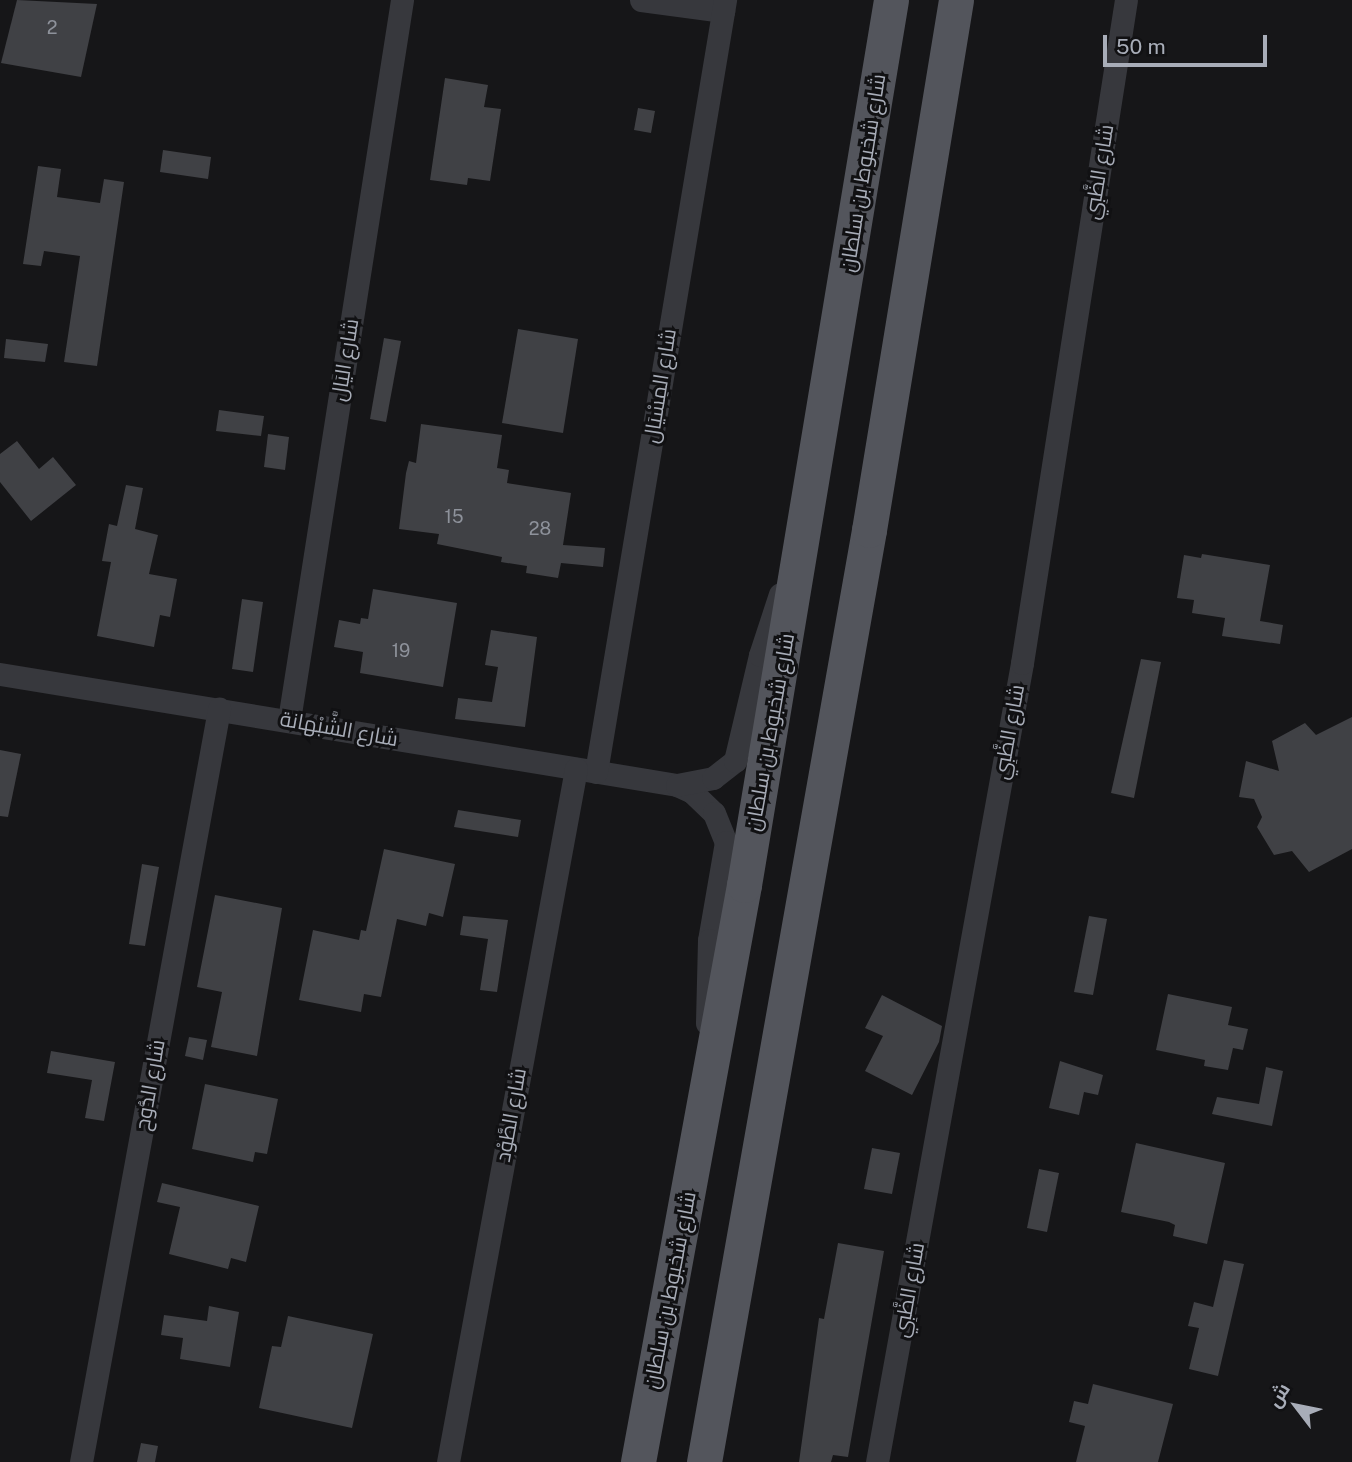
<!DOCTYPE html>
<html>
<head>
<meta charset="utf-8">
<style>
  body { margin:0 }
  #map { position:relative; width:1352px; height:1462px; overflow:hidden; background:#161618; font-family:"Public Sans",Cairo,sans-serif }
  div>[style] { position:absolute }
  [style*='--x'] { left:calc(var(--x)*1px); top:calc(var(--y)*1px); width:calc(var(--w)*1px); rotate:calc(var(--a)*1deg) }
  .building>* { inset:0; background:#404145 }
  .minor>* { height:23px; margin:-11.5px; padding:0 11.5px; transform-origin:11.5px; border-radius:11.5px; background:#37383d }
  .primary>* { height:35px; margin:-17.5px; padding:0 17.5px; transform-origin:17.5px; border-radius:17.5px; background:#53555c }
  span { translate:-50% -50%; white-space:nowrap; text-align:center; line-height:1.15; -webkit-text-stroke:6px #111113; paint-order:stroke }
  .number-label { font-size:18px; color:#8e929b }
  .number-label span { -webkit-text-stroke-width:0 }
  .street-label { font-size:21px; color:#a8adb8 }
  .north { position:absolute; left:1261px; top:1371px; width:70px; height:70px; -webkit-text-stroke:5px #111113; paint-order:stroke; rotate:302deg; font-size:19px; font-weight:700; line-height:28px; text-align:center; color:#a8adb8 }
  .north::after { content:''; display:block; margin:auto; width:24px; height:32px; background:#a8adb8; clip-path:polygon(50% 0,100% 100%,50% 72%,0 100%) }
  .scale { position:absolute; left:1103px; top:35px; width:164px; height:32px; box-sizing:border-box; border:4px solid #a8adb8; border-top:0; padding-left:9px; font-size:21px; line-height:24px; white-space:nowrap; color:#a8adb8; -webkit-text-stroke:5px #111113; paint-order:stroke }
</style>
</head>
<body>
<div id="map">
  <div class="building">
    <div style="clip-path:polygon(17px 0,97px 4px,81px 77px,1px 63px)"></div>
    <div style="clip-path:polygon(445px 78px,488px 85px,484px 107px,501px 109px,490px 181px,468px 178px,467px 185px,430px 180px)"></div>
    <div style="clip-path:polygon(638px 108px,655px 111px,651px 133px,634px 130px)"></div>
    <div style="clip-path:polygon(163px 150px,211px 157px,208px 179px,160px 172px)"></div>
    <div style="clip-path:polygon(38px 166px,61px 169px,57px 197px,100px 203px,104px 179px,124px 182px,97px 366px,64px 362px,80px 256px,44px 251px,41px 266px,23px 264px)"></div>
    <div style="clip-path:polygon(518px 329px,578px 339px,563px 433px,502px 423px)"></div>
    <div style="clip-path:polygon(384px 338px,401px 341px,386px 422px,370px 419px)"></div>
    <div style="clip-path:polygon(6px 339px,48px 344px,45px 362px,4px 358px)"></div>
    <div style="clip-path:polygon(219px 410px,264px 416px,261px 436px,216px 431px)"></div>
    <div style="clip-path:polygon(421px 424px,502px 435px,497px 468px,509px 470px,507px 483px,571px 493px,563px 545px,605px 548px,603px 567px,561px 563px,558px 578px,526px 573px,527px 566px,501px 562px,502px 557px,437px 544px,439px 534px,399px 529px,406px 473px,409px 461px,416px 463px)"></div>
    <div style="clip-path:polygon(268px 434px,289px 437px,285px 470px,264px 467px)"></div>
    <div style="clip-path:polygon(17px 441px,39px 469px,53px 457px,76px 485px,31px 521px,0 482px,0 454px)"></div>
    <div style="clip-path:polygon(126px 485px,143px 488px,135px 529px,158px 535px,149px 574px,177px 579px,170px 617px,160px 615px,154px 647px,97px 636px,111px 562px,102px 561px,109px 524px,117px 526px)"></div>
    <div style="clip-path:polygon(1202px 554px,1270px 565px,1260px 621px,1283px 625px,1280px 644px,1222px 636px,1225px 618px,1192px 613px,1194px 600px,1177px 598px,1184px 555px,1201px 558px)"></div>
    <div style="clip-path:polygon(373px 589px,457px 603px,443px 687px,360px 673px,363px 652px,334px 647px,339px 620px,360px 624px,361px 618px,368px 619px)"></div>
    <div style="clip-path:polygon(242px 599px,263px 602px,253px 672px,232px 669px)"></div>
    <div style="clip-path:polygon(491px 630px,537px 637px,525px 727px,455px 719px,458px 698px,492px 702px,498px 667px,485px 665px)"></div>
    <div style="clip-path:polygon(1141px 659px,1161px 662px,1134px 798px,1111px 793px)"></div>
    <div style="clip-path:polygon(1352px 717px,1352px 849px,1309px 872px,1292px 851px,1274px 855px,1257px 827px,1262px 817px,1254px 799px,1239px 797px,1246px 761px,1279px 771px,1272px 741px,1305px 723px,1316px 735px)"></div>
    <div style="clip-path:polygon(0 750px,21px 754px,8px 817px,0 816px)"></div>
    <div style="clip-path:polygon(458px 810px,521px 820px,518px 837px,454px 827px)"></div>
    <div style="clip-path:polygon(384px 849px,455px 864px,443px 917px,429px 913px,426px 926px,397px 919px,381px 997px,364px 994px,361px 1012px,299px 1000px,313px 930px,359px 940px,361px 930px,366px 931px)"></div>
    <div style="clip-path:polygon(142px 864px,159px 867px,145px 946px,129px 944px)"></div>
    <div style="clip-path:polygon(215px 895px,282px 908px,257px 1056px,211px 1047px,222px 992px,197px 987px)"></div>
    <div style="clip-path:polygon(463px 916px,508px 920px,497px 992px,480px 990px,488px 939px,460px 935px)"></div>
    <div style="clip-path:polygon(1089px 916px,1107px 919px,1093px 995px,1074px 992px)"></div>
    <div style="clip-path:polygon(1168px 994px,1232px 1007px,1228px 1025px,1248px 1029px,1243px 1050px,1233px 1048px,1228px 1070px,1204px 1066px,1205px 1060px,1156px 1050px)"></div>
    <div style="clip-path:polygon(882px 995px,942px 1026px,939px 1042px,912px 1095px,865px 1071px,883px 1036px,865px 1028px)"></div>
    <div style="clip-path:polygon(189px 1037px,207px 1040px,203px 1060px,185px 1056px)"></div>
    <div style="clip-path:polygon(51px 1051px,115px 1062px,104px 1121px,85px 1118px,92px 1080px,47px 1073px)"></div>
    <div style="clip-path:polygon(1060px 1061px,1103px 1075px,1098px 1095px,1084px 1092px,1079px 1115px,1049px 1108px)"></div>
    <div style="clip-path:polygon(1266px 1067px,1283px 1071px,1272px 1126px,1212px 1114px,1217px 1097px,1259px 1104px)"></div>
    <div style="clip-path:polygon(205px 1084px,278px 1099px,267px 1154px,255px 1152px,253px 1162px,192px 1149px)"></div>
    <div style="clip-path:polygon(1136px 1143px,1225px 1163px,1207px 1244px,1173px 1236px,1175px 1225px,1169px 1222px,1121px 1212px)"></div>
    <div style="clip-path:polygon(872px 1148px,900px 1153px,892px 1194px,864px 1189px)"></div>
    <div style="clip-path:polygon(1039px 1169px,1059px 1173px,1047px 1232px,1027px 1228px)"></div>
    <div style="clip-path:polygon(162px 1183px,259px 1206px,246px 1262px,231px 1258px,228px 1269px,169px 1254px,180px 1207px,157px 1202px)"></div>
    <div style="clip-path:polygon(838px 1243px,884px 1251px,848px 1457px,833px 1455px,831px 1462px,799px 1462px,819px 1318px,824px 1319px)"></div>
    <div style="clip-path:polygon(1224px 1260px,1244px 1264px,1218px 1376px,1189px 1369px,1199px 1328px,1188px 1326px,1194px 1302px,1213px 1307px)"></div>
    <div style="clip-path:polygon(209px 1306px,239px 1312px,230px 1367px,180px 1359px,183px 1338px,161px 1335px,164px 1315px,207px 1321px)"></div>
    <div style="clip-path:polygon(288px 1316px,373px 1334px,352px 1428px,259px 1408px,272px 1346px,281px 1347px)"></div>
    <div style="clip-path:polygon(1093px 1384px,1173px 1404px,1158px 1462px,1076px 1462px,1085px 1426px,1069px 1422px,1074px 1401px,1088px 1404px)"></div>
    <div style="clip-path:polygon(141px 1443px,158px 1446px,155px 1462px,137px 1462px)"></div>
  </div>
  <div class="minor">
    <div style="--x:641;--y:0;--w:83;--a:7.6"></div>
    <div style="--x:0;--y:674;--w:686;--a:9.31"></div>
    <div style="--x:677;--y:785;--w:17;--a:25"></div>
    <div style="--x:692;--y:792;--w:30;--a:44"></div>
    <div style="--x:714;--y:813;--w:31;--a:68"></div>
    <div style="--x:726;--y:842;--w:99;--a:99.8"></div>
    <div style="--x:709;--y:940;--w:83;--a:91.4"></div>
    <div style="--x:289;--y:720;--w:729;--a:-81.08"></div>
    <div style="--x:596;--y:772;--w:783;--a:-80.51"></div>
    <div style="--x:677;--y:785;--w:37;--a:-11"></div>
    <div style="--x:713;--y:778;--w:28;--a:-38"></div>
    <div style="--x:735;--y:761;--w:109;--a:-76.7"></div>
    <div style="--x:760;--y:655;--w:64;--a:-71.8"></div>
    <div style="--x:81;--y:1462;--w:766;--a:-79.61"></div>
    <div style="--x:448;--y:1462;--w:705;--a:-79.54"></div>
    <div style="--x:877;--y:1462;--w:812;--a:-79.71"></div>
    <div style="--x:1022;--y:663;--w:671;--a:-81.09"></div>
  </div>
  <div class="primary">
    <div style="--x:638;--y:1462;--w:587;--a:-79.59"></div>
    <div style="--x:744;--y:885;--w:897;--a:-80.57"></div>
    <div style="--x:704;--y:1462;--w:946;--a:-79.96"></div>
    <div style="--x:869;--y:530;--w:537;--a:-80.68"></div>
  </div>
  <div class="number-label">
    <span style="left:52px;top:28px">2</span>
    <span style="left:454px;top:517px">15</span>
    <span style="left:540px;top:529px">28</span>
    <span style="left:401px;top:651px">19</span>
  </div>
  <div class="street-label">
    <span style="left:1099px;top:172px;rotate:-81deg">شارع الظَّبِي</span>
    <span style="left:863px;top:173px;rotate:-81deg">شارع شخبوط بن سلطان</span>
    <span style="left:345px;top:360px;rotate:-81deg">شارع اليَال</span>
    <span style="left:660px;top:386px;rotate:-81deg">شارع المِسْيَال</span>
    <span style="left:339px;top:729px;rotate:10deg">شارع الشَّبْهانة</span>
    <span style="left:770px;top:732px;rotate:-80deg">شارع شخبوط بن سلطان</span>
    <span style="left:1009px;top:732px;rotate:-80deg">شارع الظَّبِي</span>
    <span style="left:150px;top:1085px;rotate:-80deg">شارع الدُّوح</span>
    <span style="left:511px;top:1115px;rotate:-80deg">شارع الطَّوْد</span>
    <span style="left:670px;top:1290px;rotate:-79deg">شارع شخبوط بن سلطان</span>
    <span style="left:909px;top:1290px;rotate:-80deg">شارع الظَّبِي</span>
  </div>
  <div class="north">ش</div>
  <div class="scale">50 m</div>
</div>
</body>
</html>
